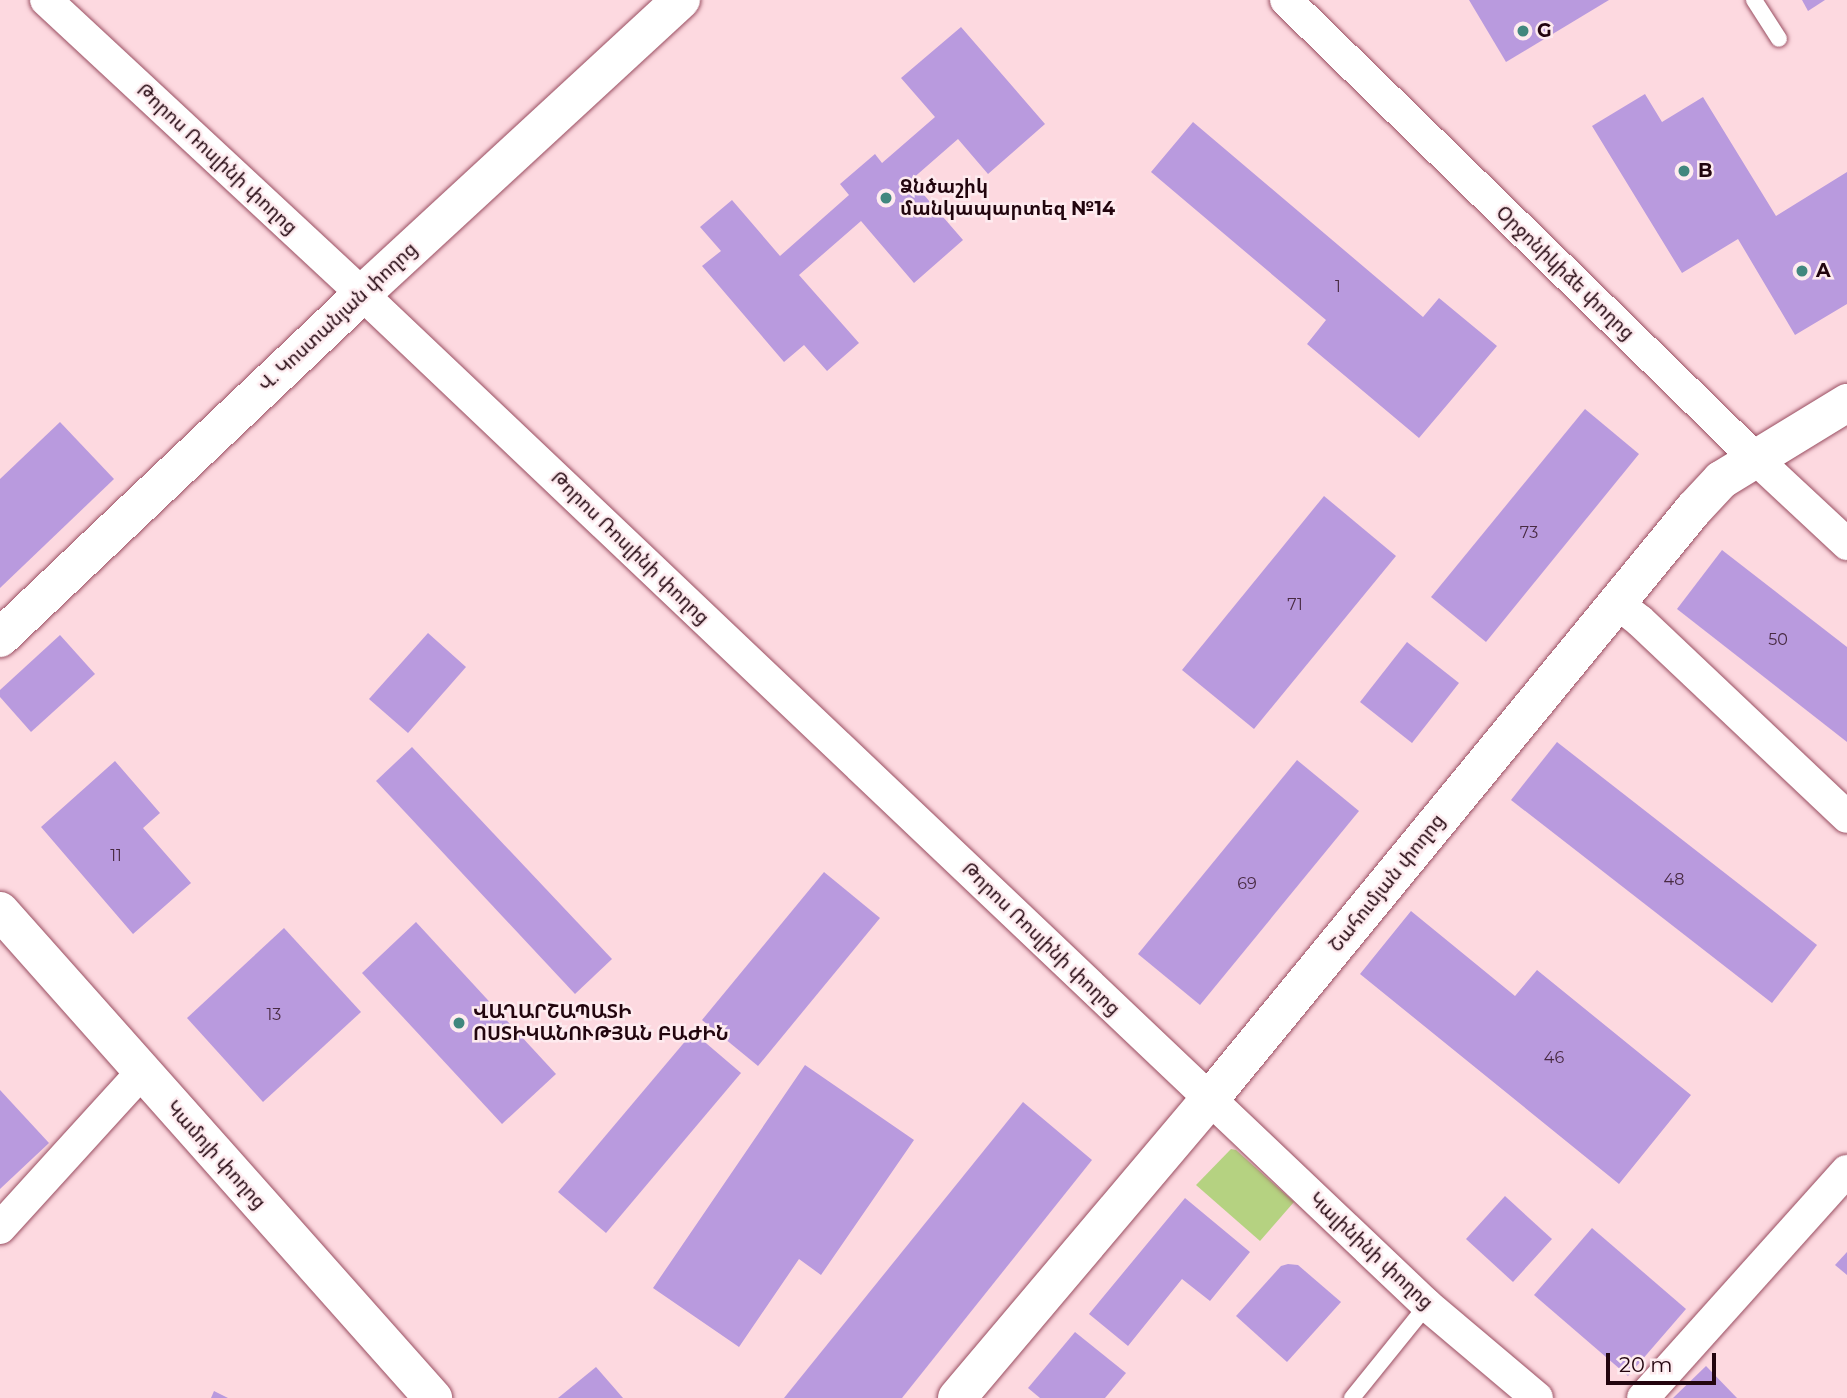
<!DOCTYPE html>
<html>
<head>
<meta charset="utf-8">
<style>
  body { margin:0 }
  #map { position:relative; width:1847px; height:1398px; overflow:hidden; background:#fdd9e0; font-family:Montserrat,"Noto Sans Armenian",sans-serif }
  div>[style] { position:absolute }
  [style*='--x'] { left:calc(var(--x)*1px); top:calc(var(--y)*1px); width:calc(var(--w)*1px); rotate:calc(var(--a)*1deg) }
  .green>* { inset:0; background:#b5d281 }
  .building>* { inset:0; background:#b99ade }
  .roads { filter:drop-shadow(0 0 2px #994e61) drop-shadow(0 0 2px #994e61) }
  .service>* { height:16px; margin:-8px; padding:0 8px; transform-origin:8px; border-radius:8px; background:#fff }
  .minor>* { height:32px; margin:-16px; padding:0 16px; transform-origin:16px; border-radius:16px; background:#fff }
  .tertiary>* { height:38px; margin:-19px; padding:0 19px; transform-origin:19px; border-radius:19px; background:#fff }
  .secondary>* { height:38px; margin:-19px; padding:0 19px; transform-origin:19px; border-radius:19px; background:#fff }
  .primary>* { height:38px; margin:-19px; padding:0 19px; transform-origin:19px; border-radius:19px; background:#fff }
  .dots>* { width:19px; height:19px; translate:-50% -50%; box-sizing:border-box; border:4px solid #feebef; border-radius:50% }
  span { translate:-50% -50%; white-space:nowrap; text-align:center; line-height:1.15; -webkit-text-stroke:5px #feebef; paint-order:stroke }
  .number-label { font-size:16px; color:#482a42 }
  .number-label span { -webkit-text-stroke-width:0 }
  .poi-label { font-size:19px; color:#22050e; font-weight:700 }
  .left { translate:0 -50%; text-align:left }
  .street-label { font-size:19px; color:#22050e }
  .scale { position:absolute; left:1606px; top:1353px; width:110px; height:32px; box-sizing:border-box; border:4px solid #22050e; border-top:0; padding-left:9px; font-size:21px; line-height:24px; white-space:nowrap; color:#22050e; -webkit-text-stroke:5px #feebef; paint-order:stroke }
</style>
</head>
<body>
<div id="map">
  <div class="green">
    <div style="clip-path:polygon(1231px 1149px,1236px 1150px,1294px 1202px,1260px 1241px,1196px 1185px)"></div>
  </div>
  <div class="building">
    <div style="clip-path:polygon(1469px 0,1609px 0,1506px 62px)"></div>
    <div style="clip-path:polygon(1802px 0,1825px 0,1808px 11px)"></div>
    <div style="clip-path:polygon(961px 27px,1045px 124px,988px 174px,958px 139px,911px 180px,963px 240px,914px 283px,861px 221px,799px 275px,859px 343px,827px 371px,804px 345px,784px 362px,702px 266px,721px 251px,700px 227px,732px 200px,780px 256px,849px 195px,840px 184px,875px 154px,882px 163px,935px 117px,901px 78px)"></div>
    <div style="clip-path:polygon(1645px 94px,1662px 122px,1703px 97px,1776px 216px,1847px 172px,1847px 304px,1795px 335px,1738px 239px,1682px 273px,1592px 126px)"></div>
    <div style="clip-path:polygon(1193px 122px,1423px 317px,1439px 298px,1497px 346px,1419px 438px,1307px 344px,1326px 320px,1151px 172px)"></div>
    <div style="clip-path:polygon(1585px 409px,1639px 454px,1486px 642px,1431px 597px)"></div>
    <div style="clip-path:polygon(60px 422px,114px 479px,0 588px,0 479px)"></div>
    <div style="clip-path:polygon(1324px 496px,1396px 556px,1254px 729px,1182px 670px)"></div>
    <div style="clip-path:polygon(1722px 550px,1847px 647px,1847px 742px,1677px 609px)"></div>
    <div style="clip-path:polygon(428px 633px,466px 667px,408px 733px,369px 699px)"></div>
    <div style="clip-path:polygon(60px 635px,95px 674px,31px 732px,0 697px,0 690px)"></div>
    <div style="clip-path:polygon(1407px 642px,1459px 683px,1412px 743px,1360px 702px)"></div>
    <div style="clip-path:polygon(1557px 742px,1817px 945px,1772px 1003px,1511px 800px)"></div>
    <div style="clip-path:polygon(412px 747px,612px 959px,575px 994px,376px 781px)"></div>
    <div style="clip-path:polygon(1297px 760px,1359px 811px,1200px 1005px,1138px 954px)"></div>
    <div style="clip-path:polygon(115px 761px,160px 813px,143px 828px,191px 883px,133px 934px,41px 827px)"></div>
    <div style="clip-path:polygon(824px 872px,880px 918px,758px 1066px,702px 1020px)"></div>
    <div style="clip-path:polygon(1411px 911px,1515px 996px,1537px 970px,1691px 1095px,1619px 1184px,1360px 974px)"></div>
    <div style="clip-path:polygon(416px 922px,556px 1074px,502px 1124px,362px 973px)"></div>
    <div style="clip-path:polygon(284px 928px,361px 1012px,263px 1102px,187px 1018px)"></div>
    <div style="clip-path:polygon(693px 1032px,741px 1073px,606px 1233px,558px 1192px)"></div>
    <div style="clip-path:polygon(805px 1065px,914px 1140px,821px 1275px,799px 1259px,739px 1347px,653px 1288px)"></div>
    <div style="clip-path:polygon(0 1090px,49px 1143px,0 1189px)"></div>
    <div style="clip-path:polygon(1023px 1102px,1092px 1160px,902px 1398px,784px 1398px)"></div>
    <div style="clip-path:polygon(1505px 1196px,1552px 1239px,1513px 1282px,1466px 1239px)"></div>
    <div style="clip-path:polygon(1185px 1198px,1250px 1252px,1210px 1301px,1182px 1279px,1128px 1346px,1089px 1314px)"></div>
    <div style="clip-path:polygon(1592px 1228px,1686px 1309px,1628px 1376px,1534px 1295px)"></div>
    <div style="clip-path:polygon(1847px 1252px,1847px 1275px,1835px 1265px)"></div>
    <div style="clip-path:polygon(1288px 1264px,1298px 1265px,1341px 1302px,1287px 1362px,1236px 1316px,1281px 1266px)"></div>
    <div style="clip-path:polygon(1075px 1332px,1126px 1373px,1105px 1398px,1040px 1398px,1028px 1388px)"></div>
    <div style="clip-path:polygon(1706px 1366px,1737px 1398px,1673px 1398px)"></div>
    <div style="clip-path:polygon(596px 1367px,623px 1398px,558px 1398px)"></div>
    <div style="clip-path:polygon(214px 1391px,228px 1398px,211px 1398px)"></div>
  </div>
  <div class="roads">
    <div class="service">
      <div style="--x:1754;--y:0;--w:46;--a:57.3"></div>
      <div style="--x:1352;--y:1398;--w:119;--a:-51.1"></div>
    </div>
    <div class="minor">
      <div style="--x:46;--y:0;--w:432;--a:42.9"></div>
      <div style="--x:362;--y:294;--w:1468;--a:43.51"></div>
      <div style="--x:1427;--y:1305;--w:144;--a:40.2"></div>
      <div style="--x:1286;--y:0;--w:657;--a:44.32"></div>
      <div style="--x:1756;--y:459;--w:125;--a:43"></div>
      <div style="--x:1617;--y:603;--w:29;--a:38"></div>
      <div style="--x:1640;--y:621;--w:285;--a:43.4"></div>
      <div style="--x:0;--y:1228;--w:211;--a:-47.7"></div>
      <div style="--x:1643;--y:1398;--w:305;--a:-48.1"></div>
    </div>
    <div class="tertiary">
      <div style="--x:0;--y:638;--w:499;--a:-43.5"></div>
      <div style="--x:362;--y:294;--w:434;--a:-42.7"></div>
    </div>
    <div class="secondary">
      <div style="--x:957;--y:1398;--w:390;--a:-49.8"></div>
      <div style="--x:1209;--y:1100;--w:765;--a:-50.63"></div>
      <div style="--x:1694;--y:509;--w:40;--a:-47"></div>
      <div style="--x:1721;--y:480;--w:148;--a:-31.4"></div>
    </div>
    <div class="primary">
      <div style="--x:0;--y:911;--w:652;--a:48.36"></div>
    </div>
  </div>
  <div class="dots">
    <div style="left:1523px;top:31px;background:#41877e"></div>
    <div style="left:1684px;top:171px;background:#41877e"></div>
    <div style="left:886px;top:198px;background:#41877e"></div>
    <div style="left:1802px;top:271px;background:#41877e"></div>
    <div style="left:459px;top:1023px;background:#41877e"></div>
  </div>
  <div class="number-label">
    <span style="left:1338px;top:287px">1</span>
    <span style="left:1529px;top:533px">73</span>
    <span style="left:1295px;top:605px">71</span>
    <span style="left:1778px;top:640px">50</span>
    <span style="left:116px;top:856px">11</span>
    <span style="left:1674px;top:880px">48</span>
    <span style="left:1247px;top:884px">69</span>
    <span style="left:274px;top:1015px">13</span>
    <span style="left:1554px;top:1058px">46</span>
  </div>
  <div class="poi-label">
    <span class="left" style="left:1537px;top:31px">G</span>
    <span class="left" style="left:1698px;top:171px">B</span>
    <span class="left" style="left:900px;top:198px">Ձնծաշիկ<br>մանկապարտեզ №14</span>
    <span class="left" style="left:1816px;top:271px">A</span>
    <span class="left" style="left:473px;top:1023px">ՎԱՂԱՐՇԱՊԱՏԻ<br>ՈՍՏԻԿԱՆՈՒԹՅԱՆ ԲԱԺԻՆ</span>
  </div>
  <div class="street-label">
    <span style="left:217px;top:159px;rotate:43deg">Թորոս Ռոսլինի փողոց</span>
    <span style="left:1565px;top:273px;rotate:44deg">Օրջոնիկիձե փողոց</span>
    <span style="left:338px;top:317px;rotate:-43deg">Վ. Կոստանյան փողոց</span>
    <span style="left:630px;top:548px;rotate:44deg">Թորոս Ռոսլինի փողոց</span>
    <span style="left:1387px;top:883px;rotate:-51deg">Շահումյան փողոց</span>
    <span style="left:1041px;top:939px;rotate:44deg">Թորոս Ռոսլինի փողոց</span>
    <span style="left:216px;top:1155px;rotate:48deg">Կամոյի փողոց</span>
    <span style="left:1371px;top:1251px;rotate:43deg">Կալինինի փողոց</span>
  </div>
  <div class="scale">20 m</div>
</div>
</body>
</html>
